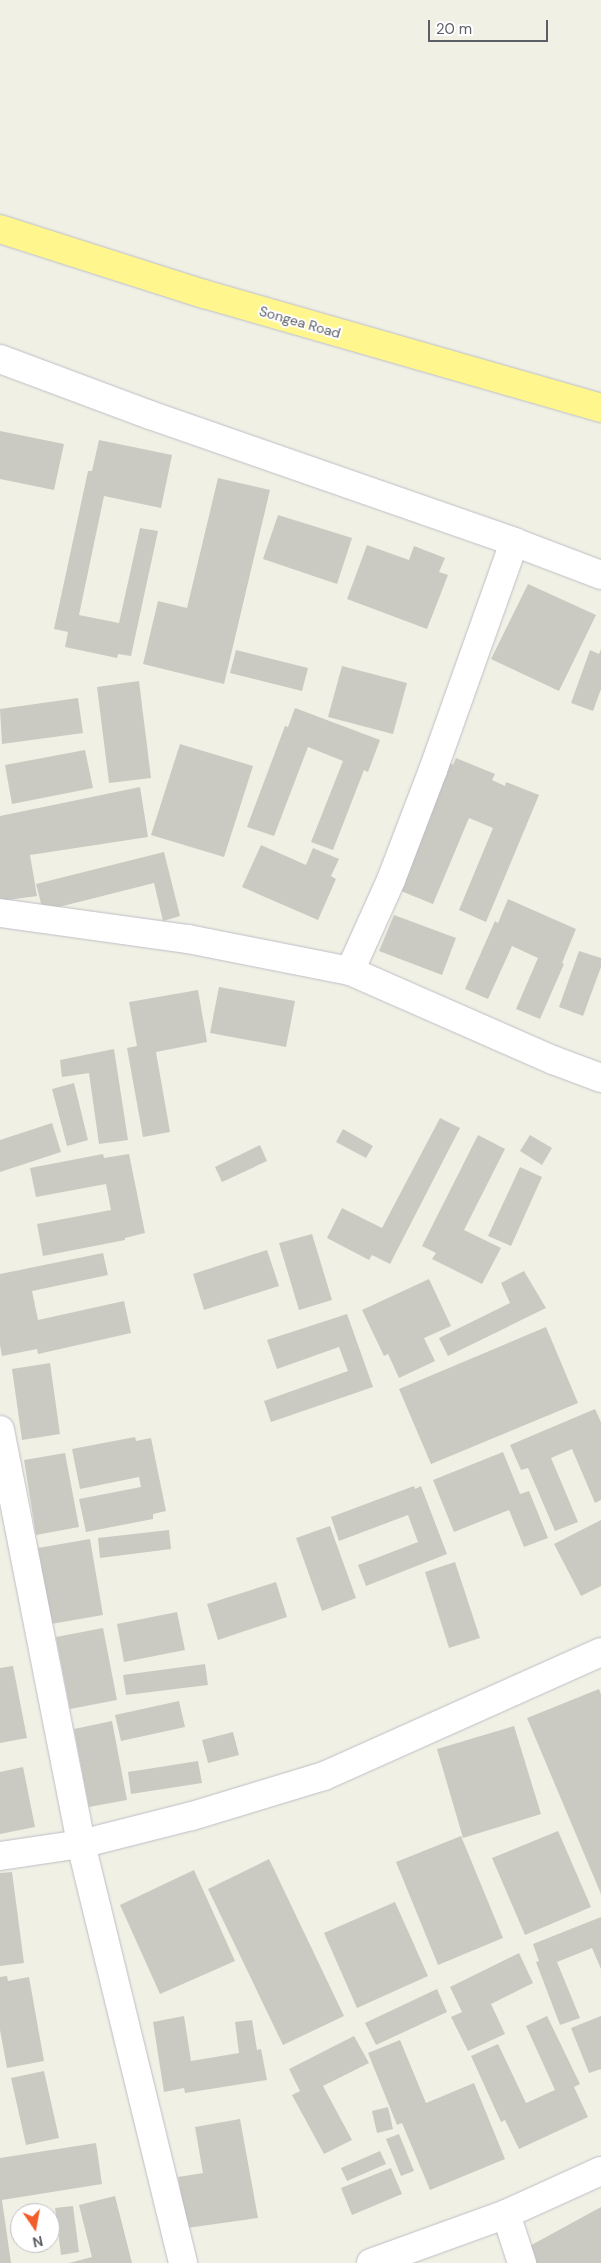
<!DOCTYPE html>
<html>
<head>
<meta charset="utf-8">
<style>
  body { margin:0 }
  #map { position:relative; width:601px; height:2263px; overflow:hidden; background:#f0f0e5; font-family:"DM Sans",sans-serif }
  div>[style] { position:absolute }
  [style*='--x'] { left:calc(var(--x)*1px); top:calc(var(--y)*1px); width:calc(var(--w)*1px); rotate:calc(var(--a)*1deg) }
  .building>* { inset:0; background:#cbcac2 }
  .roads { filter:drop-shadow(0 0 1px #bdbec5) drop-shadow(0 0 1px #bdbec5) }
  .street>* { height:28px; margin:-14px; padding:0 14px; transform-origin:14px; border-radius:14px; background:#fff }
  .highway>* { height:28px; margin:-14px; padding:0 14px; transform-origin:14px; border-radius:14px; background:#fff78e }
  span { translate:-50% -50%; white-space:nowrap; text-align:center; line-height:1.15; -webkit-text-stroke:4px #fff; paint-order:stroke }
  .street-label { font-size:14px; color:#5d5f67 }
  .north { position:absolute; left:10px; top:2203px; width:50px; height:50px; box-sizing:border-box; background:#fff; border:1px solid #bebfc2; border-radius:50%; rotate:168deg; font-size:14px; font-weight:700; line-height:20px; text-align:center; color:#5d5f67 }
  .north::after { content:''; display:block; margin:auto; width:18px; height:22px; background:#f25d29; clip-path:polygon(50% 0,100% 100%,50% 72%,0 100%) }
  .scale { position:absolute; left:428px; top:20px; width:120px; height:22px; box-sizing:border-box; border:2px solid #5d5f67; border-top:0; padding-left:6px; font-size:15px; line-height:18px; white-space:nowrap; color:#5d5f67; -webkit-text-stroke:4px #fff; paint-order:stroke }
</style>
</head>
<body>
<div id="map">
  <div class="building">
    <div style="clip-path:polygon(0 431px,64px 444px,54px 490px,0 479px)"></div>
    <div style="clip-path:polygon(99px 440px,172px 455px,161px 508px,104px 496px,79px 615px,119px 623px,140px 528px,158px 531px,131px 656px,118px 654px,117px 658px,65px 647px,68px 632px,54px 629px,88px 471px,92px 471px)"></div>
    <div style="clip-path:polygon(218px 478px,270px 490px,224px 684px,143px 664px,158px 601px,187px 608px)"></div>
    <div style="clip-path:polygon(278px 515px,352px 538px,337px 584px,263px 559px)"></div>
    <div style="clip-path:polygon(367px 545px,409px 560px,414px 546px,445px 558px,439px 572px,448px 575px,427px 629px,347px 599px)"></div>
    <div style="clip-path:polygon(528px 584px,596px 615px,559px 691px,491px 659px)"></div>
    <div style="clip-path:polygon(601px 649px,601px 689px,593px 711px,571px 703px,590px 650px,599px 654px)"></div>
    <div style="clip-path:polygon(236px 650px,308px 668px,302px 691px,230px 673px)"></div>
    <div style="clip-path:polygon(342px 666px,407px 683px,393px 734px,328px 717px)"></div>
    <div style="clip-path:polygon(139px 681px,151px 778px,109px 783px,97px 687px)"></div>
    <div style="clip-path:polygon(78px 698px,83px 733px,2px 744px,0 709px)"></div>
    <div style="clip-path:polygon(295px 708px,380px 740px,368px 772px,364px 770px,333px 850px,311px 842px,343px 761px,308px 747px,274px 836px,247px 827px,285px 726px,288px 727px)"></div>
    <div style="clip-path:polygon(180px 744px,253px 766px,224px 857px,151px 835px)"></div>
    <div style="clip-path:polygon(85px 750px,93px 788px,12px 804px,5px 765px)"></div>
    <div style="clip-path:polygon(456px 758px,495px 774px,492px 780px,505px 786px,506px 782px,539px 795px,486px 922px,459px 910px,493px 828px,469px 818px,433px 904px,396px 889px,450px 763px,453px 765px)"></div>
    <div style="clip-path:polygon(140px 787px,148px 837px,30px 855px,37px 896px,0 901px,0 816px)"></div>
    <div style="clip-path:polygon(261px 845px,306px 865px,313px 848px,339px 859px,331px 876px,336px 879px,318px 920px,242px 887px)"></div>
    <div style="clip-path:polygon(164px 852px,180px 916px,163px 921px,154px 883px,43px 911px,36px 884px)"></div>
    <div style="clip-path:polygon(508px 899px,576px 929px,562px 963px,564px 964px,540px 1019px,516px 1009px,538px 958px,512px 946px,488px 999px,465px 989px,495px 921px,498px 923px)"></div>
    <div style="clip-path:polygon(394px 915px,456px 938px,442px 975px,379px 951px)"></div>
    <div style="clip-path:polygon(579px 951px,601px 958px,601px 967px,583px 1016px,559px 1007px)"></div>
    <div style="clip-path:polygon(219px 987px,295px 1001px,286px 1047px,210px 1033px)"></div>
    <div style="clip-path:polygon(198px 990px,207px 1042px,156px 1052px,170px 1132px,143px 1137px,127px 1048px,137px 1046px,129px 1002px)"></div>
    <div style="clip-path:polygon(114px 1049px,128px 1140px,99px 1144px,89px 1073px,62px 1077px,60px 1060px)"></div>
    <div style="clip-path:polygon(74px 1083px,88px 1140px,67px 1146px,52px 1089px)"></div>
    <div style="clip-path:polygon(440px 1118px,460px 1128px,390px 1264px,372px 1255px,369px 1260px,327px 1238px,342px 1208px,382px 1228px)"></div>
    <div style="clip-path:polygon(52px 1123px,61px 1152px,0 1172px,0 1140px)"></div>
    <div style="clip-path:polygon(343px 1129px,373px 1146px,366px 1158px,336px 1142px)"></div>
    <div style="clip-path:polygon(478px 1135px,505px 1149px,464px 1230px,501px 1248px,482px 1284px,432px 1259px,436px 1253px,422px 1246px)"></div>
    <div style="clip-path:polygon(530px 1135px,552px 1148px,542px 1165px,520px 1151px)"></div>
    <div style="clip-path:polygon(260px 1145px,267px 1161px,222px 1182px,215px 1167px)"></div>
    <div style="clip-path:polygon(103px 1154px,104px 1158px,129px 1154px,145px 1233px,125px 1238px,125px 1240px,43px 1256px,37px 1224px,111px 1210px,106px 1184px,36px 1197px,30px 1168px)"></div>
    <div style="clip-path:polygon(520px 1167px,542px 1177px,511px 1246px,488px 1236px)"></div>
    <div style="clip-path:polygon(312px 1234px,332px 1300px,299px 1310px,279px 1243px)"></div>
    <div style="clip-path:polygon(267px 1250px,279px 1286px,204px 1310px,193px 1274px)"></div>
    <div style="clip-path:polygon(103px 1253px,108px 1275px,32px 1291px,38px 1320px,124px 1301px,131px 1333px,38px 1354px,37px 1349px,2px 1356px,0 1345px,0 1274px)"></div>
    <div style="clip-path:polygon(524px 1271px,546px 1308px,448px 1356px,439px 1338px,510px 1303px,501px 1283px)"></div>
    <div style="clip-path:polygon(429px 1279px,451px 1326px,424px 1338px,435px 1361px,399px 1378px,388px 1354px,384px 1356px,362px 1310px)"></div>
    <div style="clip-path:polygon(347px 1314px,373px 1387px,271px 1422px,264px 1401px,348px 1371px,339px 1347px,277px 1369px,267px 1340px)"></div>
    <div style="clip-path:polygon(546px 1327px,578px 1403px,431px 1464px,399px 1389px)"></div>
    <div style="clip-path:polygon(50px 1363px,60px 1434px,22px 1440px,12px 1369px)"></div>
    <div style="clip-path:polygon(595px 1409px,601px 1422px,601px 1500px,595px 1503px,572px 1449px,551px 1458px,578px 1522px,555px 1531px,528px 1468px,521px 1470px,510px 1445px)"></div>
    <div style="clip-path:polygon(135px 1437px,136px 1441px,151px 1438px,166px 1511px,153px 1514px,153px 1519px,86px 1532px,79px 1499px,141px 1487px,139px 1477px,80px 1489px,72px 1449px)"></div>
    <div style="clip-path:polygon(503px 1452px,520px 1494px,529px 1491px,548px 1538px,524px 1547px,509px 1510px,454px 1532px,433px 1480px)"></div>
    <div style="clip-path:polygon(65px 1453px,79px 1527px,36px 1535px,24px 1460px)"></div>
    <div style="clip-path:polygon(414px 1486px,415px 1489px,421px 1486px,447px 1554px,366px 1586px,358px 1565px,418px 1542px,408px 1515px,339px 1541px,331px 1517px)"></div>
    <div style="clip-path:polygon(601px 1520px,601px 1586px,581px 1596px,554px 1544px)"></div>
    <div style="clip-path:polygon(330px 1526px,356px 1598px,322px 1611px,296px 1538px)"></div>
    <div style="clip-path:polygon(169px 1530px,171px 1549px,100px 1558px,98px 1538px)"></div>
    <div style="clip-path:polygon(90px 1539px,103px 1615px,51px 1624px,38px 1548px)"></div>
    <div style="clip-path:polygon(455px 1562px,480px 1638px,449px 1648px,425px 1572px)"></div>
    <div style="clip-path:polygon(276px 1582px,287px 1617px,218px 1640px,207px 1604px)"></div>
    <div style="clip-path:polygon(177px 1612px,185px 1650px,124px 1662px,117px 1624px)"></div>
    <div style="clip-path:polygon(103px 1628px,117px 1700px,70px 1709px,56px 1637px)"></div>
    <div style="clip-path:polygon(205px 1664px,208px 1685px,126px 1695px,123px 1675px)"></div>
    <div style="clip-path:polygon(13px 1666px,27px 1738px,0 1743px,0 1668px)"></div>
    <div style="clip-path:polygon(599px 1689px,601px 1694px,601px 1894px,527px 1718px)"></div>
    <div style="clip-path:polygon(179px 1701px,185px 1727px,121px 1741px,115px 1715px)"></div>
    <div style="clip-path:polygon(112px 1721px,127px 1800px,89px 1807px,74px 1729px)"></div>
    <div style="clip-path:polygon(514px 1726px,541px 1814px,463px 1838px,437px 1749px)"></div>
    <div style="clip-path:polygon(233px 1732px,239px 1755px,208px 1763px,202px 1740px)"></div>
    <div style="clip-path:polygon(198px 1761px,202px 1783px,131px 1794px,128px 1772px)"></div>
    <div style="clip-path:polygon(23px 1767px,35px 1827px,0 1834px,0 1772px)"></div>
    <div style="clip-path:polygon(558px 1831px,591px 1907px,525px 1935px,492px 1858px)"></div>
    <div style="clip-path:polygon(461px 1836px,503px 1938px,438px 1965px,396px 1862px)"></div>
    <div style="clip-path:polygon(269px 1859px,344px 2016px,283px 2045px,208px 1889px)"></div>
    <div style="clip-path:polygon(194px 1870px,235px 1961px,160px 1994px,120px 1905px)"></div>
    <div style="clip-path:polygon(12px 1872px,24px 1963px,0 1966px,0 1873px)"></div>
    <div style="clip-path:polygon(395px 1902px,428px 1976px,357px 2008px,324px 1933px)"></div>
    <div style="clip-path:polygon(601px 1917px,601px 1969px,592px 1948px,557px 1962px,580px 2018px,560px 2025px,536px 1962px,539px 1961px,533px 1944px)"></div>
    <div style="clip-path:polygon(519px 1953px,533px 1983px,491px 2004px,505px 2034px,468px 2051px,451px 2017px,462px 2012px,450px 1987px)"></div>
    <div style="clip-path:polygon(7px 1976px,8px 1981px,29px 1977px,44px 2061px,7px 2068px,0 2030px,0 1977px)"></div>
    <div style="clip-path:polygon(437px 1989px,447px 2012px,376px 2045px,365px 2023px)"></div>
    <div style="clip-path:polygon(184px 2016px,191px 2061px,239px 2053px,235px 2022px,252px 2020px,257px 2050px,261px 2049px,267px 2080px,185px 2093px,184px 2088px,164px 2092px,153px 2022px)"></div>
    <div style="clip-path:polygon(547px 2016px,580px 2084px,574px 2087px,588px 2117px,519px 2149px,505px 2120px,501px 2122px,471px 2056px,498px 2044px,526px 2103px,555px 2090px,526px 2026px)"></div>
    <div style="clip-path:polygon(601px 2016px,601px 2069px,589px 2073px,571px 2028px)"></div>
    <div style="clip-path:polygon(354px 2036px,369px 2063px,323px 2086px,352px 2140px,324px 2154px,292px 2095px,300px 2091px,289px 2069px)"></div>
    <div style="clip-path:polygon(400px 2040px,426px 2103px,474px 2083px,505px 2159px,430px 2190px,402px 2123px,397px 2125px,368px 2053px)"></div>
    <div style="clip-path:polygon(44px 2071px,59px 2138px,26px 2145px,11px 2078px)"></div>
    <div style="clip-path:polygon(388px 2107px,393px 2129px,377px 2133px,372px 2111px)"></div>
    <div style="clip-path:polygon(240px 2119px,258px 2218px,187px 2228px,178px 2177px,203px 2173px,195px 2127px)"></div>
    <div style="clip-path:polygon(399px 2134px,414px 2171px,401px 2176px,386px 2139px)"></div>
    <div style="clip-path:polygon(96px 2143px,102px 2184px,2px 2200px,11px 2263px,0 2263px,0 2158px)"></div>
    <div style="clip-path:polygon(380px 2151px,386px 2164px,347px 2181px,341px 2168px)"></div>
    <div style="clip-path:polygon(391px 2168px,402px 2194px,352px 2215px,341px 2188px)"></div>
    <div style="clip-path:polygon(115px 2196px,132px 2263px,69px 2263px,92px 2257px,79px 2205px)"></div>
    <div style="clip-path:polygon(73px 2206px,79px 2252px,61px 2255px,55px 2208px)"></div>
    <div style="clip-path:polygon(601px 2207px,601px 2263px,535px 2263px,526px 2248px)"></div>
  </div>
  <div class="roads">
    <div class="street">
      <div style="--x:0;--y:359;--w:160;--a:20.5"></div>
      <div style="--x:150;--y:415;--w:386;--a:19.2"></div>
      <div style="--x:514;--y:542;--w:93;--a:20.8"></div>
      <div style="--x:0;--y:913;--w:190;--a:7.9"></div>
      <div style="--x:188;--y:939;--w:165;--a:11.2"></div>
      <div style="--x:350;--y:971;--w:222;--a:23.7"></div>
      <div style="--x:553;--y:1060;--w:51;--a:20.6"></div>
      <div style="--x:350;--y:971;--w:100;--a:-65.7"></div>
      <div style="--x:391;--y:880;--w:118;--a:-69.1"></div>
      <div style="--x:433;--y:770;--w:242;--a:-70.4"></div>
      <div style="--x:0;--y:1430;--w:422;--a:78.9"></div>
      <div style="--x:81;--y:1844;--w:431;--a:76.3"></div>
      <div style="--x:0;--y:1856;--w:82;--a:-8.4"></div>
      <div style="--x:81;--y:1844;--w:114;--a:-14.2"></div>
      <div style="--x:192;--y:1816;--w:138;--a:-16.9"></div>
      <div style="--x:324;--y:1776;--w:303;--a:-24.1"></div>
      <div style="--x:506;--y:2214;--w:52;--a:71.9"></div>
      <div style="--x:371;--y:2263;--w:144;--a:-19.9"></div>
      <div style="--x:506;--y:2214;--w:104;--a:-24.4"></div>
    </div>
    <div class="highway">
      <div style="--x:0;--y:229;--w:214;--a:17.7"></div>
      <div style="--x:204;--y:294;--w:413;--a:16"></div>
    </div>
  </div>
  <div class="street-label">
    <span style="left:300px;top:322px;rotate:16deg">Songea Road</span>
  </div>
  <div class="north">N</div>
  <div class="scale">20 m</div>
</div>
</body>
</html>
